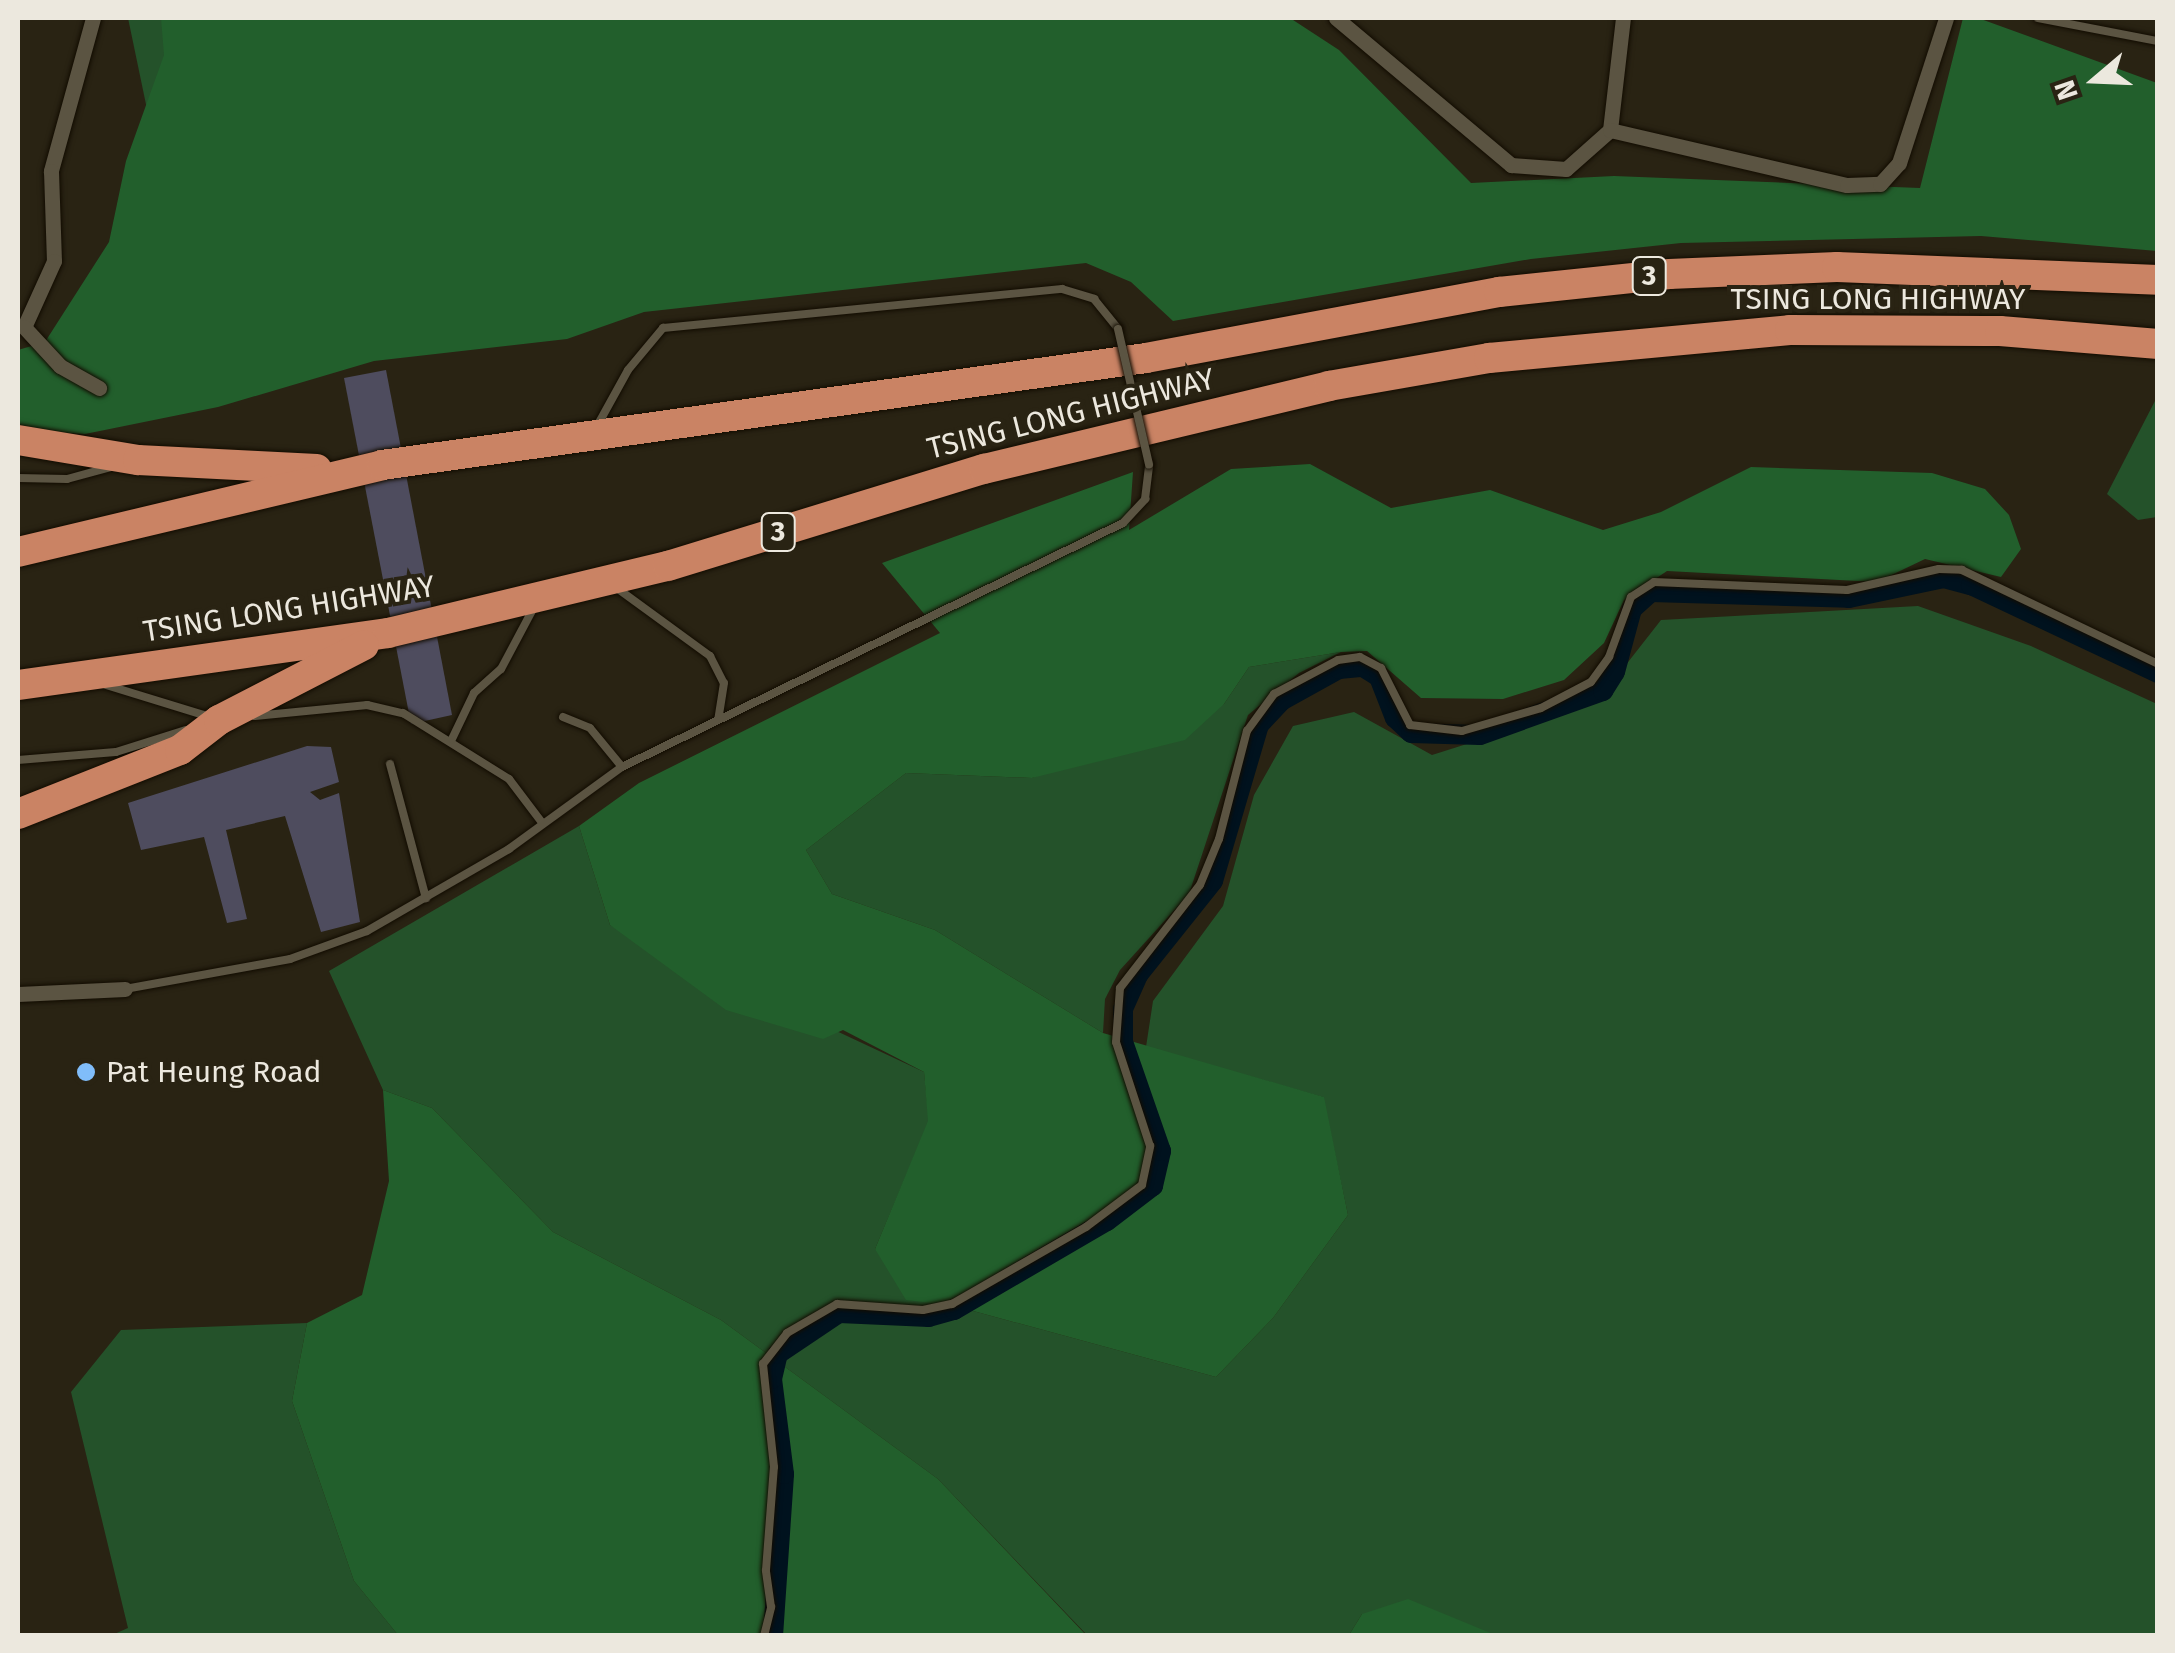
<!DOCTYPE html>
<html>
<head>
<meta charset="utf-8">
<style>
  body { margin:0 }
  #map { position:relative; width:2175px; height:1653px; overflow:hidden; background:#292313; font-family:"Fira Sans",sans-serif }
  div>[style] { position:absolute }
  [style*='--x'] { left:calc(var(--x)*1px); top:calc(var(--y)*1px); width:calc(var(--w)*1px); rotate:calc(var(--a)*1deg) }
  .green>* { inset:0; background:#24522a }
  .forest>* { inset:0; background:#225f2c }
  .canal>* { height:20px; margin:-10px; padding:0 10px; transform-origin:10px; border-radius:10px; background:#00121e }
  .building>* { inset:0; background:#4e4c5e }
  .roads { filter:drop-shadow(0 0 2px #120c01) drop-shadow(0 0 2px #120c01) }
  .service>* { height:8px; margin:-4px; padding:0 4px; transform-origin:4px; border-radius:4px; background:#5b5442 }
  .minor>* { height:15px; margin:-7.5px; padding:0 7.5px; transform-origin:7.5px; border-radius:7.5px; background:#5b5442 }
  .motorway>* { height:30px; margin:-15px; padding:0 15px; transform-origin:15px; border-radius:15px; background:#ca8364 }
  .bridges { filter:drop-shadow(0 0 2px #120c01) drop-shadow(0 0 2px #120c01) }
  .service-bridge>* { height:8px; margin:-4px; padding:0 4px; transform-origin:4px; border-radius:4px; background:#5b5442 }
  .dots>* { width:28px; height:28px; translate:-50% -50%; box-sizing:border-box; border:5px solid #292313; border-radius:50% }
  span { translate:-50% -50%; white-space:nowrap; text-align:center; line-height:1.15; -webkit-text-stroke:8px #292313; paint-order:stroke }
  .shield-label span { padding:2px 8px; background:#292313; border:2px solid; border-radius:8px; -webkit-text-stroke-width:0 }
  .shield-label { font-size:28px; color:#ece8de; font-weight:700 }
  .street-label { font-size:30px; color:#ece8de }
  .poi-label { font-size:30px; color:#ece8de }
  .left { translate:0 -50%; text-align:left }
  .frame { position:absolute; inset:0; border:20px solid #ece8de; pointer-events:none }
  .north { position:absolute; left:2045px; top:30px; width:100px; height:100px; -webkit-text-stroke:8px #292313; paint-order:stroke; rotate:251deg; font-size:28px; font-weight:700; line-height:40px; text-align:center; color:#ece8de }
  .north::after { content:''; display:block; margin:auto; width:35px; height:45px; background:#ece8de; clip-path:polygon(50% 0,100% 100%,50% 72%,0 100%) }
</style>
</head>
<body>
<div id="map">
  <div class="green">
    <div style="clip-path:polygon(128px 18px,177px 18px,148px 114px)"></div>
    <div style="clip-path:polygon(2157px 397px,2157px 517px,2138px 520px,2107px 494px)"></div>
    <div style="clip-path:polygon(1918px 606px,2031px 646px,2157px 704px,2157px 1635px,1494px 1635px,1362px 1614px,1349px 1635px,1087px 1635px,938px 1479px,721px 1320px,553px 1232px,432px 1108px,383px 1090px,329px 971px,579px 826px,610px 925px,924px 1072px,929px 1121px,875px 1249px,955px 1306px,1216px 1377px,1273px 1318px,1348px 1215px,1323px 1097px,1146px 1047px,1153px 1001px,1223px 906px,1254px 795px,1293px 726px,1354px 712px,1432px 755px,1596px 703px,1661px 620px)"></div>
    <div style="clip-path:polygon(1341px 652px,1299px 673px,1248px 715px,1189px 894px,1120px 970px,1105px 999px,1103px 1033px,935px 930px,832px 894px,806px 850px,906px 773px,1032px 778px,1224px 704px,1249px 667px)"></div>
    <div style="clip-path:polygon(307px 1323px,292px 1401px,354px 1581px,398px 1635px,112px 1635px,128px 1628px,71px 1392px,121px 1330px)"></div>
  </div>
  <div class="forest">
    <div style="clip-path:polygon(161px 18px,1290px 18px,1339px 50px,1471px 183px,1614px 176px,1920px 188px,1963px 18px,1978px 18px,2157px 83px,2157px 251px,1981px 236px,1681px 243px,1531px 259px,1173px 321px,1131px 282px,1086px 263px,644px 312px,567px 339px,374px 361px,218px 407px,85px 434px,18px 430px,18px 350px,45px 342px,109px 242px,126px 161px,164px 55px)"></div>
    <div style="clip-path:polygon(1310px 464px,1391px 508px,1490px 490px,1603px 530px,1661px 512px,1751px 467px,1932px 473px,1985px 489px,2009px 515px,2021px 549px,2001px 577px,1925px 559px,1877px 582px,1667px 571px,1624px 600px,1604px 643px,1564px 680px,1503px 699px,1421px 698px,1367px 651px,1341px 652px,1249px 667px,1224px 704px,1185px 740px,1032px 778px,906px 773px,806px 850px,832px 894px,935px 930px,1103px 1033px,1324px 1097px,1348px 1215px,1273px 1318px,1216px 1377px,955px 1306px,906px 1300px,875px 1249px,928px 1121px,924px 1072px,843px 1030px,823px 1039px,726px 1010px,610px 925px,579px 826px,639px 783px,940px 633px,882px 563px,1133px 472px,1129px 530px,1231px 469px)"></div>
    <div style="clip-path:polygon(383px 1090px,432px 1108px,553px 1232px,721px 1320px,938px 1479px,1086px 1635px,398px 1635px,354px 1581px,292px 1401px,307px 1323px,362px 1295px,389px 1181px)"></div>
    <div style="clip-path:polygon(1408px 1599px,1493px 1634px,1494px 1635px,1349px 1635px,1362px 1614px)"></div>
  </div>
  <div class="canal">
    <div style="--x:773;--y:1636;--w:162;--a:-86.1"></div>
    <div style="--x:784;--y:1474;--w:96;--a:-97.2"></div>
    <div style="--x:772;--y:1379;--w:26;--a:-77"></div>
    <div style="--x:778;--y:1354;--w:73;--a:-33.9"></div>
    <div style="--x:839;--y:1313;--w:90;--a:2.5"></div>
    <div style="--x:929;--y:1317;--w:26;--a:-16"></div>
    <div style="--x:954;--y:1310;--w:177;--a:-30.2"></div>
    <div style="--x:1107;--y:1221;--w:58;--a:-37.3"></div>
    <div style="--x:1153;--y:1186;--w:36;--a:-77"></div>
    <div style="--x:1161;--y:1151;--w:115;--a:-109.2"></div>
    <div style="--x:1123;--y:1042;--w:33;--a:-90"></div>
    <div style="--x:1123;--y:1009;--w:37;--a:-66"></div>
    <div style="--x:1138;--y:975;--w:120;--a:-51.4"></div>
    <div style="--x:1213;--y:881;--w:163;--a:-73.6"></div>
    <div style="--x:1259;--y:725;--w:33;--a:-47"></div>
    <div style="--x:1281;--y:701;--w:66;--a:-28.9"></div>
    <div style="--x:1339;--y:669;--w:24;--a:-5"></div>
    <div style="--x:1363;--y:667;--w:19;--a:32"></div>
    <div style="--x:1379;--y:677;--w:44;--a:68.7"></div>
    <div style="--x:1395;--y:718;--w:22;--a:43"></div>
    <div style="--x:1411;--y:733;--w:69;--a:1.7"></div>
    <div style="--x:1480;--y:735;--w:131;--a:-19.7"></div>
    <div style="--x:1603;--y:691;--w:22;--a:-58"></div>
    <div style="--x:1615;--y:672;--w:65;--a:-74.9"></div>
    <div style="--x:1632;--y:609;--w:25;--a:-42"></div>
    <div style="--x:1651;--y:592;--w:198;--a:1.7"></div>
    <div style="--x:1849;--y:598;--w:97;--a:-11.9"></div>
    <div style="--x:1944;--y:578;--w:28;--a:15"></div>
    <div style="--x:1971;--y:585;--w:207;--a:25.2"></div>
  </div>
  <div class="building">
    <div style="clip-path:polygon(386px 370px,452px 715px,411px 724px,344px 378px)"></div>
    <div style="clip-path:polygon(307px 746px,331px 747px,339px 782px,310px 792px,320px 800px,339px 793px,360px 922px,321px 932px,285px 816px,226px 830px,247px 919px,227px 923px,204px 837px,141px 850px,128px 803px)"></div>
  </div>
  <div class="roads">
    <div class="service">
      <div style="--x:2038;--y:18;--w:122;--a:10.9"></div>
      <div style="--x:596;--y:428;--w:66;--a:-61.1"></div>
      <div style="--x:628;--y:370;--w:55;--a:-50.2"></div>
      <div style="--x:663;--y:328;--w:401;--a:-5.6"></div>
      <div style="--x:1062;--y:289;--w:34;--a:17"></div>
      <div style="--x:1094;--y:299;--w:38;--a:51"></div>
      <div style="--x:18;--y:478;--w:49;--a:1.2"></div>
      <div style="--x:67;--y:479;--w:46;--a:-15.3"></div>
      <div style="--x:614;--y:586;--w:119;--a:36.1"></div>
      <div style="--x:710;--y:656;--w:30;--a:63"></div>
      <div style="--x:724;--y:683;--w:36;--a:99"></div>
      <div style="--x:106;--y:685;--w:106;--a:17.1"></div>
      <div style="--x:255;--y:716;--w:113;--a:-5.6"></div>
      <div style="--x:367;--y:705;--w:37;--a:13"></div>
      <div style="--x:403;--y:713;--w:125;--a:31.9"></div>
      <div style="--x:509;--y:779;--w:56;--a:52.9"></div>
      <div style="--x:563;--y:717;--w:29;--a:22"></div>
      <div style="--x:590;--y:728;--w:50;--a:50.6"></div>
      <div style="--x:452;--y:739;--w:51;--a:-64.4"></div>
      <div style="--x:474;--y:693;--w:36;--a:-42"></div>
      <div style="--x:501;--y:669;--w:68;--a:-61.9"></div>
      <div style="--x:18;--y:760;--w:98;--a:-4.7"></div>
      <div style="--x:116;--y:752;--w:73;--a:-17.4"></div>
      <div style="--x:390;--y:764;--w:139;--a:75"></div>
      <div style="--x:125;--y:989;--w:168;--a:-10.3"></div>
      <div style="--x:290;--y:959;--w:82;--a:-20"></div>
      <div style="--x:367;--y:931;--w:164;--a:-30"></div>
      <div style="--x:509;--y:849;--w:140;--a:-36"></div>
      <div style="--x:622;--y:767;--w:557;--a:-25.97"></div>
      <div style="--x:1123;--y:523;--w:33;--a:-47"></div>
      <div style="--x:1145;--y:499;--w:35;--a:-83"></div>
      <div style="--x:764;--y:1636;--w:30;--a:-76"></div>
      <div style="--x:771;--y:1607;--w:37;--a:-98"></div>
      <div style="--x:766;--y:1570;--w:103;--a:-85.6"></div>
      <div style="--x:774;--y:1467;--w:104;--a:-96.1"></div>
      <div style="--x:763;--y:1364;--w:39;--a:-52"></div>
      <div style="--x:787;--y:1333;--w:58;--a:-30.1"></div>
      <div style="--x:837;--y:1304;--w:86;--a:4"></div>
      <div style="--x:923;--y:1310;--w:30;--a:-12"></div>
      <div style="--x:952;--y:1304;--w:155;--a:-29.9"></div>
      <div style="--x:1086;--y:1227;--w:70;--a:-36.9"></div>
      <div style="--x:1142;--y:1185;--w:40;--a:-78"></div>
      <div style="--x:1150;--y:1146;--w:109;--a:-108.1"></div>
      <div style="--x:1116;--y:1042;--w:54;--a:-85.8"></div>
      <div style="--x:1120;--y:988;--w:130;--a:-52.2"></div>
      <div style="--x:1200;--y:885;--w:50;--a:-67.6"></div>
      <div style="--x:1219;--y:839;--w:112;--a:-75.5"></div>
      <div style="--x:1247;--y:731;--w:46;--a:-53.9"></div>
      <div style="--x:1274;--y:694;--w:72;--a:-28"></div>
      <div style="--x:1338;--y:660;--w:22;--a:-8"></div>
      <div style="--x:1360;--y:657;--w:24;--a:28"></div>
      <div style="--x:1381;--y:668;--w:64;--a:63"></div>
      <div style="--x:1410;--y:725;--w:52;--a:6.6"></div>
      <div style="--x:1462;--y:731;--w:82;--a:-16.2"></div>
      <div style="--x:1541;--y:708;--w:56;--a:-27.5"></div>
      <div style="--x:1591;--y:682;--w:31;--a:-54"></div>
      <div style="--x:1609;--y:657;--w:64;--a:-69.9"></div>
      <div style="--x:1631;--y:597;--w:27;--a:-33"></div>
      <div style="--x:1654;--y:582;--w:193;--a:2.4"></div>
      <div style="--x:1847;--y:590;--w:94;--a:-12.9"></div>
      <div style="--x:1939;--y:569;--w:23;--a:2"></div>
      <div style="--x:1962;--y:570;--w:217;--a:25.6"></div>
    </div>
    <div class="minor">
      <div style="--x:93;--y:18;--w:159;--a:105.4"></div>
      <div style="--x:51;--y:171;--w:90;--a:88.1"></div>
      <div style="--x:54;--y:261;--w:72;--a:114.4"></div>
      <div style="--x:24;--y:327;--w:53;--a:47.3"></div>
      <div style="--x:60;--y:366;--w:45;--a:29.4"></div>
      <div style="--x:1336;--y:18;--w:229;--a:40"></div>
      <div style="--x:1511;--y:165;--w:55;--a:4.2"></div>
      <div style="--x:1566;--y:169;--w:59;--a:-41.6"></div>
      <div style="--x:1610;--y:130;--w:113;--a:-83.4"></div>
      <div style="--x:1610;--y:130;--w:243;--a:13.1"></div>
      <div style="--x:1847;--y:185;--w:33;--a:-2"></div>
      <div style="--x:1880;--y:184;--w:28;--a:-48"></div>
      <div style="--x:1899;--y:163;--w:152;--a:-72"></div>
      <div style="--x:18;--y:994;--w:107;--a:-2.7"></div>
    </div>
    <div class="motorway">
      <div style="--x:18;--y:440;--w:122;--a:9.5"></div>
      <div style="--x:138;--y:460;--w:179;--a:2.9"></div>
      <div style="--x:18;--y:552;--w:374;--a:-13.4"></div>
      <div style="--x:382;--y:465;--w:771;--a:-7.97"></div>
      <div style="--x:1146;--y:358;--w:359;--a:-10.6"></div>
      <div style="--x:1499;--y:292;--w:171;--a:-6"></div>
      <div style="--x:1669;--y:274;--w:168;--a:-2.4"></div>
      <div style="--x:1837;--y:267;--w:321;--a:2.3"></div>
      <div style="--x:18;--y:685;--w:374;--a:-8"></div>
      <div style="--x:388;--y:633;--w:288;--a:-13.5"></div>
      <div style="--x:668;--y:566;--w:331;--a:-17.1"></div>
      <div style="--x:984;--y:469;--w:355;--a:-13.5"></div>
      <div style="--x:1329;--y:386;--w:162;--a:-9.9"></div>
      <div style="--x:1489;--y:358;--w:302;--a:-5.3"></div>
      <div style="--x:1790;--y:330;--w:210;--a:0.3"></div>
      <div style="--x:2000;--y:331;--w:159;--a:4.7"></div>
      <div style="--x:18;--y:814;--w:174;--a:-21.6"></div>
      <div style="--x:180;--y:750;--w:49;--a:-37.6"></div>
      <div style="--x:219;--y:720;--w:163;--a:-27.3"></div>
    </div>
  </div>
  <div class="bridges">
    <div class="service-bridge">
      <div style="--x:1118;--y:329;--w:139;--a:77.1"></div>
    </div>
  </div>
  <div class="dots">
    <div style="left:86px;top:1072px;background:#80bdfa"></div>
  </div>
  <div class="shield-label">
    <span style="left:1649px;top:276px">3</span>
    <span style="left:778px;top:532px">3</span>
  </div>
  <div class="street-label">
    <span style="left:1878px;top:299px">TSING LONG HIGHWAY</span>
    <span style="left:1071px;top:414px;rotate:-14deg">TSING LONG HIGHWAY</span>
    <span style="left:289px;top:609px;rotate:-9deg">TSING LONG HIGHWAY</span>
  </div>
  <div class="poi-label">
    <span class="left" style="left:106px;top:1072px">Pat Heung Road</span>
  </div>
  <div class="frame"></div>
  <div class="north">N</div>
</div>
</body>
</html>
